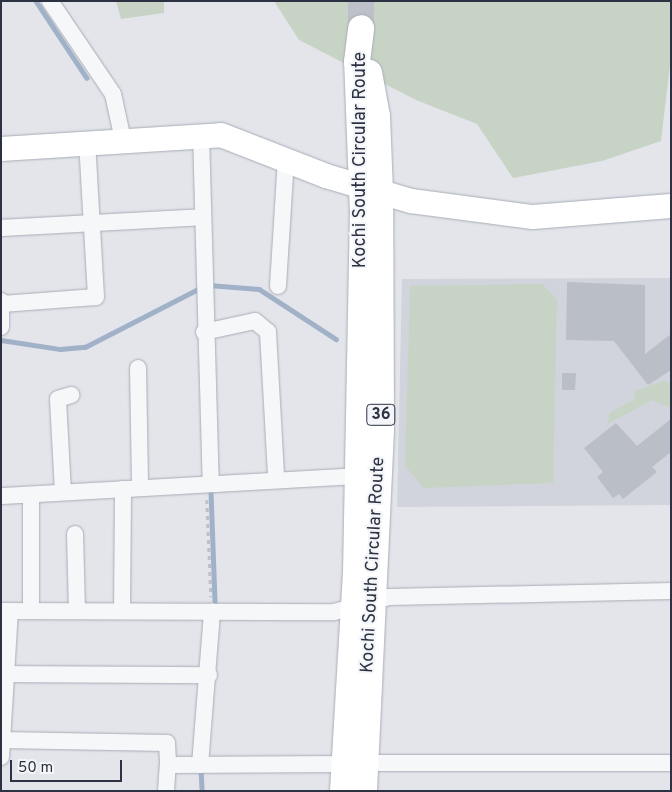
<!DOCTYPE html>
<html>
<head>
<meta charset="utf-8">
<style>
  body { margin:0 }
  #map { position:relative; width:672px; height:792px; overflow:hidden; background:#e3e5eb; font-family:Overpass,sans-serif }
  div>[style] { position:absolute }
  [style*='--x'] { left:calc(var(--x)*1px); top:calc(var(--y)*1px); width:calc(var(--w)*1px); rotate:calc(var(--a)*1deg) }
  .built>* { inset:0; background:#d1d4dc }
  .green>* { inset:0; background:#c7d4c5 }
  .stream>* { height:4.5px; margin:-2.25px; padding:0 2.25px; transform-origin:2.25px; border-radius:2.25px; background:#a0b1c8 }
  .building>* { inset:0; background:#babec7 }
  .primary-tunnel>* { height:26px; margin-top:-13px; transform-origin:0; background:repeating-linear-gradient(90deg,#bec1c9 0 26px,transparent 0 39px) }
  .path>* { height:2.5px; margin-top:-1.25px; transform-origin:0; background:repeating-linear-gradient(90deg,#bdc0c6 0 4px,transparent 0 8px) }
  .roads { filter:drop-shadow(0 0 1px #a8acb5) drop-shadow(0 0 1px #a8acb5) }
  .street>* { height:16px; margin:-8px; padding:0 8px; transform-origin:8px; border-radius:8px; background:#f6f7f9 }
  .secondary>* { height:24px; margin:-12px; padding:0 12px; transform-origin:12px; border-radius:12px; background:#fff }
  .primary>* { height:26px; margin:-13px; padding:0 13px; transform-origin:13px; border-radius:13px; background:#fff }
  span { translate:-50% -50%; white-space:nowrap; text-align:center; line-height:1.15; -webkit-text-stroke:4px #f3f5f8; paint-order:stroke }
  .shield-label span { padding:1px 4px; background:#f3f5f8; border:1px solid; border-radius:4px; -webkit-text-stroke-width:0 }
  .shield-label { font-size:16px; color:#2c3242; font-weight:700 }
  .street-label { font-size:18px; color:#2c3242 }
  .frame { position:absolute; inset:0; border:2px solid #2c3242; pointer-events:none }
  .scale { position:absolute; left:10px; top:760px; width:112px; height:22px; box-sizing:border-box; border:2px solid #2c3242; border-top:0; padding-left:6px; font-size:15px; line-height:18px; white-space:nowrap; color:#2c3242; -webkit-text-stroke:4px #f3f5f8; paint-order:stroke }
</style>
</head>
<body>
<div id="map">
  <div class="built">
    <div style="clip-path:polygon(671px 278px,671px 505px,397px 507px,402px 279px)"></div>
  </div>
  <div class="green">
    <div style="clip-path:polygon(116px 1px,164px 1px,164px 13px,121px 19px)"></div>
    <div style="clip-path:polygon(274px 1px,671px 1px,671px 57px,661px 141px,602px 161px,513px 178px,477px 124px,416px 100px,299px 40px)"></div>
    <div style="clip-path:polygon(542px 284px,557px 299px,553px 483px,424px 488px,405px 466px,410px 286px)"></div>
    <div style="clip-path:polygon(663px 381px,671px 383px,671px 408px,652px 400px,608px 424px,609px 413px,634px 400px,635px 391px)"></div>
  </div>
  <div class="stream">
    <div style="--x:36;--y:1;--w:92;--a:56.5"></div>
    <div style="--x:209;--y:285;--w:50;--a:4.6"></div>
    <div style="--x:259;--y:289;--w:92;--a:33"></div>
    <div style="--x:1;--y:340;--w:60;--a:8.7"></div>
    <div style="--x:60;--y:349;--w:25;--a:-5"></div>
    <div style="--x:85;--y:347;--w:131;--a:-27.1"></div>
    <div style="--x:211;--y:492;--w:110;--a:87.9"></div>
    <div style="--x:201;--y:769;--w:22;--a:87"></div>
  </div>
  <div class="building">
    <div style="clip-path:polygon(567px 282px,645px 285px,645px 354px,671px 334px,671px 370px,648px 385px,614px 341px,566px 340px)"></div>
    <div style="clip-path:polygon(562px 373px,576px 373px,575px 390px,562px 390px)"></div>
    <div style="clip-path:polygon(671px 419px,671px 452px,652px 467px,657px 472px,623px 499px,619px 494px,613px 498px,597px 477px,603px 472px,584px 448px,616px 423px,637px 446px)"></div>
  </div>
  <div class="primary-tunnel">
    <div style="--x:361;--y:1;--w:27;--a:90"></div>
  </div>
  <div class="path">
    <div style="--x:207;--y:500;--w:97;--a:87.6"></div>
  </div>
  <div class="roads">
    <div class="street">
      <div style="--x:50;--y:1;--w:112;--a:55.9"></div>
      <div style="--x:113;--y:94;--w:47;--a:77.7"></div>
      <div style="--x:201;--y:134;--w:349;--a:88.4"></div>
      <div style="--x:1;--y:228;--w:202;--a:-3.1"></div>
      <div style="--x:278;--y:286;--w:128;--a:-86.4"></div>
      <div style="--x:1;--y:301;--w:26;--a:90"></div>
      <div style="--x:2;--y:304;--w:94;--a:-4.3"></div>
      <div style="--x:96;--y:297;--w:154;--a:-93.3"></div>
      <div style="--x:204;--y:332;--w:52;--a:-12.2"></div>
      <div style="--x:255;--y:321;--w:17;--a:40"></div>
      <div style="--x:268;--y:332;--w:145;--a:86.8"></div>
      <div style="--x:138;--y:368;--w:118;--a:89"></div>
      <div style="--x:63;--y:492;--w:93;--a:-93.1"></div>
      <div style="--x:58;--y:399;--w:14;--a:-17"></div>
      <div style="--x:1;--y:496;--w:357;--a:-3.2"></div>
      <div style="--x:75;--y:534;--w:76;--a:88.5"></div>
      <div style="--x:122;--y:610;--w:121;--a:-89.5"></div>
      <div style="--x:1;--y:611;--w:333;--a:0.2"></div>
      <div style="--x:334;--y:612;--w:57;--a:-15.3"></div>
      <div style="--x:389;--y:597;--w:282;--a:-1.2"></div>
      <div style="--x:31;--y:611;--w:116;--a:-90"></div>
      <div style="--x:1;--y:674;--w:208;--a:0.3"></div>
      <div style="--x:1;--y:740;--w:166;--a:1"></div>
      <div style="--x:167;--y:743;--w:22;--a:87"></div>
      <div style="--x:168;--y:765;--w:177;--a:-0.3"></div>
      <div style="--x:1;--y:757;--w:146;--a:-86.5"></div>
      <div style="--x:365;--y:763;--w:306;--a:0"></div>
      <div style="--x:200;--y:765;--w:154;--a:-85.5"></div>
      <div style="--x:166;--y:791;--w:26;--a:-86"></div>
    </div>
    <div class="secondary">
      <div style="--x:1;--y:149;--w:220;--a:-3.6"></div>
      <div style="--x:221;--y:135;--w:113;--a:21.3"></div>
      <div style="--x:326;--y:176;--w:89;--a:16.4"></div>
      <div style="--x:411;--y:201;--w:123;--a:7.5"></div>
      <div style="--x:533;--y:217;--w:138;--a:-4.6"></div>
    </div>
    <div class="primary">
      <div style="--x:343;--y:791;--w:218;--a:-86.6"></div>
      <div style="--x:356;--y:573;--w:358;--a:-88.9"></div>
      <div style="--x:363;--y:215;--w:153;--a:-92.2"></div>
      <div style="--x:357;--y:62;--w:34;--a:-83"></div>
      <div style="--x:364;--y:791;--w:361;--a:-87.3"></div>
      <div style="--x:381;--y:430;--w:239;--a:-90.2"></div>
      <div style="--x:380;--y:191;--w:75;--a:-92.3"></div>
      <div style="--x:377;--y:116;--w:44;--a:-100.5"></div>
    </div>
  </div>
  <div class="shield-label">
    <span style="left:381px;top:415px">36</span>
  </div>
  <div class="street-label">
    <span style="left:361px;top:160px;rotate:-90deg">Kochi South Circular Route</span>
    <span style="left:374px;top:565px;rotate:-87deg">Kochi South Circular Route</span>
  </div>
  <div class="frame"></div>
  <div class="scale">50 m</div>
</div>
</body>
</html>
